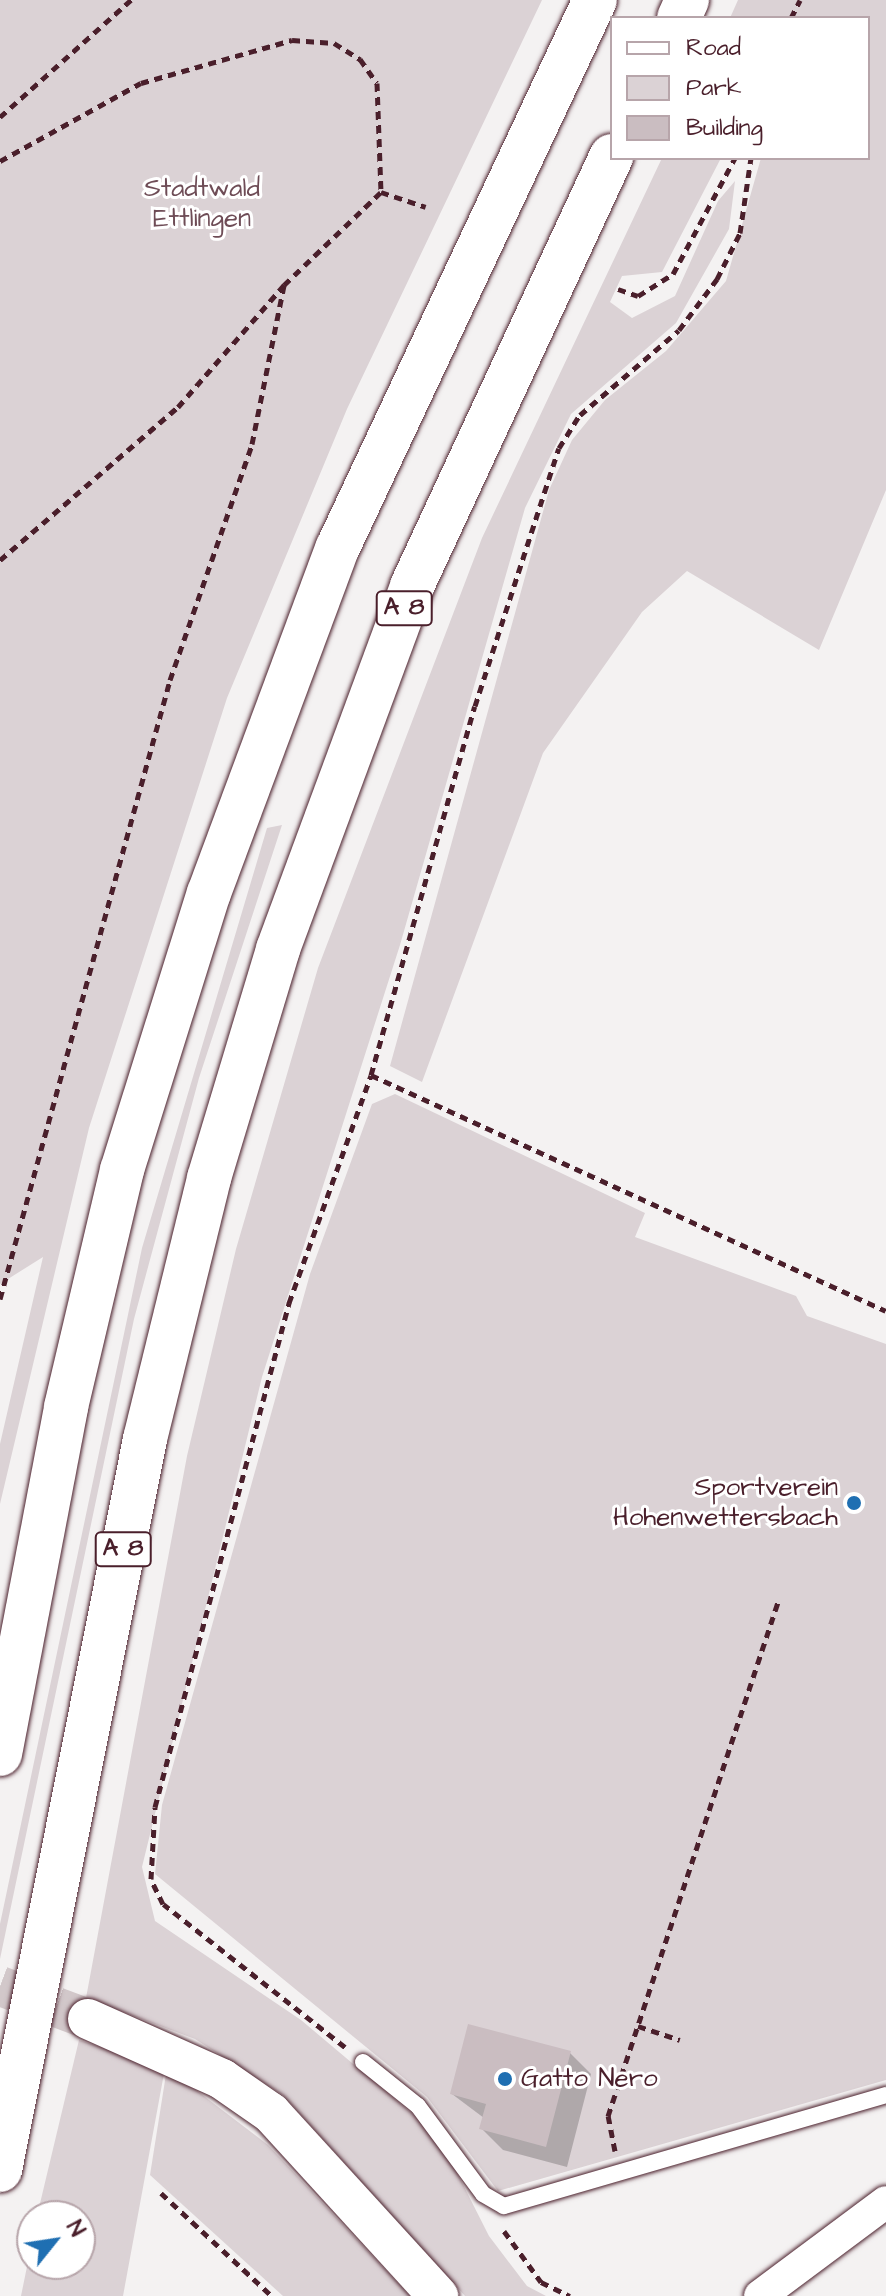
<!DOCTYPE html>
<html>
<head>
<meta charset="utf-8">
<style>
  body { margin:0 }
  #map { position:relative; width:886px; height:2296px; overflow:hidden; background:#f4f2f2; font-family:"Architects Daughter",sans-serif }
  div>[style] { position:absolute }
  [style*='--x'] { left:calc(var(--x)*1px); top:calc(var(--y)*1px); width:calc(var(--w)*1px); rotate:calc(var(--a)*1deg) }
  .green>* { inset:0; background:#dbd2d5 }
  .shadow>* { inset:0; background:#0003 }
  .building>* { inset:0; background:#cabdc1 }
  .tertiary-tunnel>* { height:40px; margin-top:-20px; transform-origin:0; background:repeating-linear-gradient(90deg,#d2c8ca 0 40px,transparent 0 60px) }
  .path>* { height:5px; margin-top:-2.5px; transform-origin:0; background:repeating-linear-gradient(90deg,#4a1f2b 0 8px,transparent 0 14px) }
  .roads { filter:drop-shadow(0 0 2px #4a1f2b) drop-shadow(0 0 2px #4a1f2b) }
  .service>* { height:16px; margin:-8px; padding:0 8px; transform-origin:8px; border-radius:8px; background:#fff }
  .minor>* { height:32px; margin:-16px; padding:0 16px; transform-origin:16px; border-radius:16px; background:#fff }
  .tertiary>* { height:40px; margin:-20px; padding:0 20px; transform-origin:20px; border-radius:20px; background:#fff }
  .motorway>* { height:44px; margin:-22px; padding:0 22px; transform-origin:22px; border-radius:22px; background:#fff }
  .dots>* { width:22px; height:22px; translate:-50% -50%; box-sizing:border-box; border:4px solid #fff; border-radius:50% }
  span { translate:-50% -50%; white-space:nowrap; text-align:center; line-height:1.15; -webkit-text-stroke:6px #fff; paint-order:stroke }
  .shield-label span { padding:2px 6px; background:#fff; border:2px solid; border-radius:6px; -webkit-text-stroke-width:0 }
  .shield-label { font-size:24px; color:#4a1f2b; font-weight:700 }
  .park-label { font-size:26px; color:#6e4c56 }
  .poi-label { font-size:26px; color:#4a1f2b }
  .right { translate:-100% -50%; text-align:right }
  .left { translate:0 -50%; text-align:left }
  .legend { position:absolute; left:610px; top:16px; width:260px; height:144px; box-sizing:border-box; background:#fff; border:2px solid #b7a5aa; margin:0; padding:10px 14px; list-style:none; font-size:24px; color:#4a1f2b }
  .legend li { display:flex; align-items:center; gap:16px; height:40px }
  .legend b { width:40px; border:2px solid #b7a5aa }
  .north { position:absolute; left:16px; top:2200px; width:80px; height:80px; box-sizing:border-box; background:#fff; border:2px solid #b7a5aa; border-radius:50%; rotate:60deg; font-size:22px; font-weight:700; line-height:32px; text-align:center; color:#4a1f2b }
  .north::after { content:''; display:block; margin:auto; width:28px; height:36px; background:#1f6fb2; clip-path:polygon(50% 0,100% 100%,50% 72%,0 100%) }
</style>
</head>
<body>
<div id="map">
  <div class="green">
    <div style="clip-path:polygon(0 0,542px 0,347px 409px,227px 698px,89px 1128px,0 1504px,0 1444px,43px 1257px,0 1284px)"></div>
    <div style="clip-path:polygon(738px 0,886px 0,886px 490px,819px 650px,687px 571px,642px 612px,543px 753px,422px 1082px,390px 1066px,549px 490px,572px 440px,605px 400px,666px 351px,726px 281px,761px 158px,868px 158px,868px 18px,730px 18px)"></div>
    <div style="clip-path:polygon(662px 158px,721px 158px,662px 272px,622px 276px,610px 302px,632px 318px,675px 296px,718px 201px,735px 181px,729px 229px,676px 323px,571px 414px,525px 508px,400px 945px,262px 1377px,142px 1867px,155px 1921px,301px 2020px,415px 2116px,449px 2157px,489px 2236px,527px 2286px,546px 2296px,465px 2296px,283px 2095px,195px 2039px,86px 1998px,187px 1456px,236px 1249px,318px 968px,482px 538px)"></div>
    <div style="clip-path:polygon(282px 825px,199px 1078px,134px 1319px,0 1959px,0 1924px,142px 1248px,267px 828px)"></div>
    <div style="clip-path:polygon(395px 1094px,645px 1213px,635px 1237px,796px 1296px,807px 1316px,886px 1344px,886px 2080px,498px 2191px,427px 2097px,155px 1874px,162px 1805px,310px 1274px,372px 1104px)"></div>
    <div style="clip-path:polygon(79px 2040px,165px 2068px,123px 2296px,21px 2296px,32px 2242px,32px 2264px,80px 2264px,80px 2216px,37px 2216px)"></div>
    <div style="clip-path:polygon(167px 2068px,268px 2145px,410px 2296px,283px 2296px,150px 2175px)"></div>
  </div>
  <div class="shadow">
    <div style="clip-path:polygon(570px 2053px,591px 2074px,567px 2167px,503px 2150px,481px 2128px,484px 2118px,452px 2094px)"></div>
  </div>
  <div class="building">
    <div style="clip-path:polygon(468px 2024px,571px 2051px,546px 2147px,479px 2129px,486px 2104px,450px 2094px)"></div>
  </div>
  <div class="tertiary-tunnel">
    <div style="--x:0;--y:1986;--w:94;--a:20.6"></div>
  </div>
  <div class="path">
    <div style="--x:791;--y:18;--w:20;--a:-63"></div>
    <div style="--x:0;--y:117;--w:176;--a:-41.8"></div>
    <div style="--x:0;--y:161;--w:161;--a:-29"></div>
    <div style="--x:141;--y:83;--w:157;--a:-15.9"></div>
    <div style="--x:292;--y:40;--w:42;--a:4.1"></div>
    <div style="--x:334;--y:43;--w:31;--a:32"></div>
    <div style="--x:360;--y:59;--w:29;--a:55"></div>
    <div style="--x:377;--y:83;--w:109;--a:87.9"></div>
    <div style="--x:618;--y:289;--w:21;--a:19"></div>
    <div style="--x:638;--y:296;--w:41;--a:-32.2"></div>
    <div style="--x:673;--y:274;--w:132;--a:-61.9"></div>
    <div style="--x:0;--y:560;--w:235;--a:-40.7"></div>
    <div style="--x:178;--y:407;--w:162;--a:-49"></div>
    <div style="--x:284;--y:285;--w:134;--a:-43.8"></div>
    <div style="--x:381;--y:192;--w:47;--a:18.4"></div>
    <div style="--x:371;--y:1075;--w:566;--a:24.62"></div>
    <div style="--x:0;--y:1299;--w:642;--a:-74.64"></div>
    <div style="--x:170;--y:680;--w:250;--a:-70.8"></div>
    <div style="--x:252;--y:444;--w:162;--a:-78.6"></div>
    <div style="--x:638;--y:2026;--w:44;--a:18.4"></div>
    <div style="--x:345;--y:2047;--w:231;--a:-141.8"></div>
    <div style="--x:163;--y:1904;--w:28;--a:-116"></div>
    <div style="--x:151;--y:1879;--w:72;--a:-86.8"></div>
    <div style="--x:155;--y:1807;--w:522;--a:-75.11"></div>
    <div style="--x:289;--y:1303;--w:242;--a:-70.2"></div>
    <div style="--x:371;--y:1075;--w:383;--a:-74.3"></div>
    <div style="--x:475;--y:706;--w:271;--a:-72"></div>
    <div style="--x:559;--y:448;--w:39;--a:-58"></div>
    <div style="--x:580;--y:415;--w:130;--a:-40.6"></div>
    <div style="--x:679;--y:330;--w:64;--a:-53.3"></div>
    <div style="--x:717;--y:279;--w:51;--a:-63.4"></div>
    <div style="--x:740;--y:233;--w:76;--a:-81.7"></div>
    <div style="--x:615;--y:2151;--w:36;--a:-101"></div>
    <div style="--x:608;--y:2116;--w:541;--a:-71.7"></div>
    <div style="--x:161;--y:2193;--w:151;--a:42.9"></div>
    <div style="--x:504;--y:2231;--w:63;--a:54"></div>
    <div style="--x:541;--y:2282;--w:32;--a:26"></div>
  </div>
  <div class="roads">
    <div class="service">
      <div style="--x:363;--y:2062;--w:70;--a:38.7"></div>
      <div style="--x:418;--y:2106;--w:109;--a:53.5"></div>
      <div style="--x:483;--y:2194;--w:24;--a:30"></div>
      <div style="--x:504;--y:2206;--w:398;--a:-16.2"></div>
    </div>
    <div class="minor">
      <div style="--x:760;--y:2296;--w:157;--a:-36.7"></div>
    </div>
    <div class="tertiary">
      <div style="--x:88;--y:2019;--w:147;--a:24.1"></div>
      <div style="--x:222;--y:2079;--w:60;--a:34.8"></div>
      <div style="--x:271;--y:2113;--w:248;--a:47.6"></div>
    </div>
    <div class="motorway">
      <div style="--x:679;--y:18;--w:20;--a:-66"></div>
      <div style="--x:0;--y:1754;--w:353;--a:-79.2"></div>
      <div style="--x:66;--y:1407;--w:244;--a:-76.7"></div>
      <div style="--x:122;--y:1170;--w:290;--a:-72.6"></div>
      <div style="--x:209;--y:893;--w:369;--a:-69.6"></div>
      <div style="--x:338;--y:547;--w:604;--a:-64.83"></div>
      <div style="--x:0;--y:2170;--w:745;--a:-78.78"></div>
      <div style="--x:145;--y:1439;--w:269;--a:-76.2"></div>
      <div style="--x:209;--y:1178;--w:239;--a:-73.2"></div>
      <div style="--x:278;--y:949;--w:387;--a:-69.7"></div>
      <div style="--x:412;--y:586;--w:474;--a:-65.1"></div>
    </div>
  </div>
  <div class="dots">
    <div style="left:854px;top:1503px;background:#1f6fb2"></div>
    <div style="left:505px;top:2079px;background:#1f6fb2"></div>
  </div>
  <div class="shield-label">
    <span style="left:404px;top:608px">A 8</span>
    <span style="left:123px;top:1549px">A 8</span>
  </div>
  <div class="park-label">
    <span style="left:202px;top:204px">Stadtwald<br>Ettlingen</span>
  </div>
  <div class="poi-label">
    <span class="right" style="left:838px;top:1503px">Sportverein<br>Hohenwettersbach</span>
    <span class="left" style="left:521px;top:2079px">Gatto Nero</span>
  </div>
  <ul class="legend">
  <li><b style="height:10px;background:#fff"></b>Road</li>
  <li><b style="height:22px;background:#dbd2d5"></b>Park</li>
  <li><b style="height:22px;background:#cabdc1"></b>Building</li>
  </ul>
  <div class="north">N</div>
</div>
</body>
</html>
